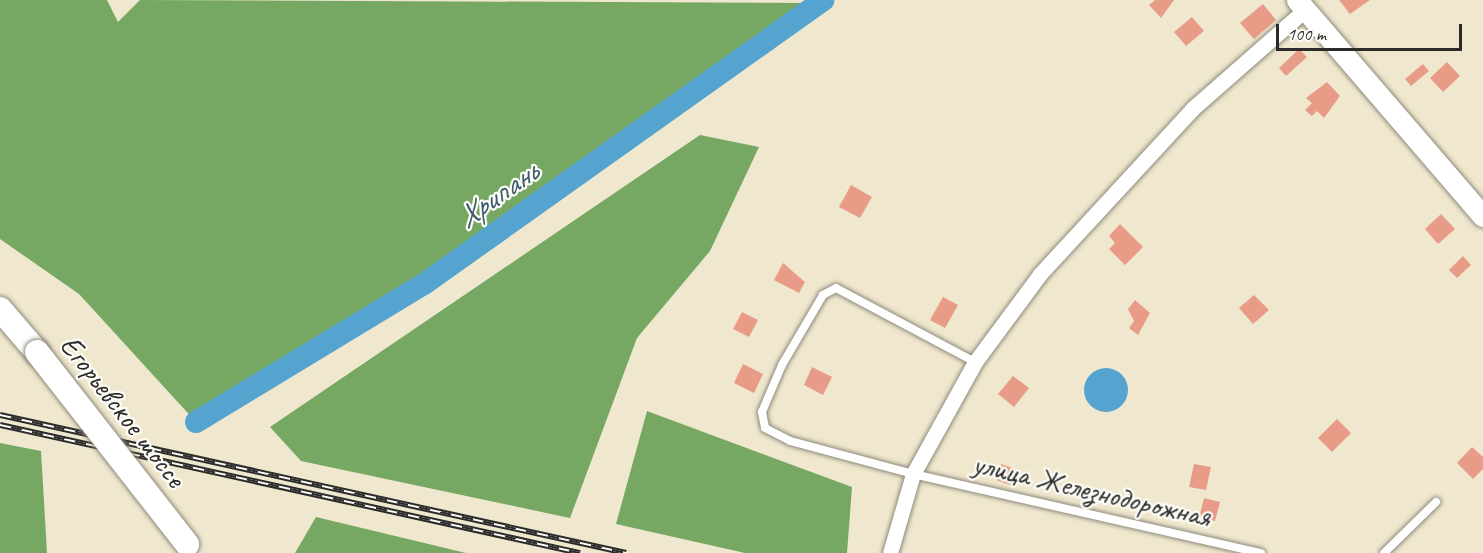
<!DOCTYPE html>
<html>
<head>
<meta charset="utf-8">
<style>
  body { margin:0 }
  #map { position:relative; width:1483px; height:553px; overflow:hidden; background:#f0e8ce; font-family:Caveat,sans-serif }
  div>[style] { position:absolute }
  [style*='--x'] { left:calc(var(--x)*1px); top:calc(var(--y)*1px); width:calc(var(--w)*1px); rotate:calc(var(--a)*1deg) }
  .forest>* { inset:0; background:#76a863 }
  .water>* { inset:0; background:#55a3cf }
  .round { border-radius:50% }
  .river>* { height:22px; margin:-11px; padding:0 11px; transform-origin:11px; border-radius:11px; background:#55a3cf }
  .building>* { inset:0; background:#e89b86 }
  .roads { filter:drop-shadow(0 0 2px #8e8a7c) drop-shadow(0 0 2px #8e8a7c) }
  .lane>* { height:8px; margin:-4px; padding:0 4px; transform-origin:4px; border-radius:4px; background:#fff }
  .street>* { height:15px; margin:-7.5px; padding:0 7.5px; transform-origin:7.5px; border-radius:7.5px; background:#fff }
  .secondary>* { height:21px; margin:-10.5px; padding:0 10.5px; transform-origin:10.5px; border-radius:10.5px; background:#fff }
  .primary>* { height:24px; margin:-12px; padding:0 12px; transform-origin:12px; border-radius:12px; background:#fff }
  .rail>* { height:6px; margin-top:-3px; transform-origin:0; background:repeating-linear-gradient(90deg,#fdfcf7 0 11px,#2b2b2b 0 22px); box-sizing:border-box; border-block:2px solid #2b2b2b }
  .bridges { filter:drop-shadow(0 0 2px #8e8a7c) drop-shadow(0 0 2px #8e8a7c) }
  .primary-bridge>* { height:24px; margin:-12px; padding:0 12px; transform-origin:12px; border-radius:12px; background:#fff }
  span { translate:-50% -50%; white-space:nowrap; text-align:center; line-height:1.15; -webkit-text-stroke:4.5px #fdfcf7; paint-order:stroke }
  .street-label { font-size:30px; color:#2b2b2b }
  .water-label { font-size:32px; color:#3c5b6d; font-style:italic }
  .scale { position:absolute; left:1276px; top:24px; width:186px; height:27px; box-sizing:border-box; border:3px solid #2b2b2b; border-top:0; padding-left:8px; font-size:18px; line-height:21px; white-space:nowrap; color:#2b2b2b; -webkit-text-stroke:4px #fdfcf7; paint-order:stroke }
</style>
</head>
<body>
<div id="map">
  <div class="forest">
    <div style="clip-path:polygon(0 0,107px 0,118px 22px,140px 0,821px 3px,424px 284px,196px 422px,79px 294px,0 239px)"></div>
    <div style="clip-path:polygon(700px 135px,759px 147px,710px 251px,637px 338px,570px 518px,301px 461px,270px 427px)"></div>
    <div style="clip-path:polygon(647px 411px,852px 487px,847px 553px,745px 553px,616px 524px)"></div>
    <div style="clip-path:polygon(0 443px,41px 451px,47px 553px,0 553px)"></div>
    <div style="clip-path:polygon(316px 517px,466px 553px,295px 553px)"></div>
  </div>
  <div class="water">
    <div class="round" style="left:1084px;top:368px;width:44px;height:44px"></div>
  </div>
  <div class="river">
    <div style="--x:196;--y:422;--w:267;--a:-31.2"></div>
    <div style="--x:424;--y:284;--w:490;--a:-35.4"></div>
  </div>
  <div class="building">
    <div style="clip-path:polygon(1155px 0,1174px 0,1161px 18px,1149px 5px)"></div>
    <div style="clip-path:polygon(1339px 0,1370px 0,1350px 14px)"></div>
    <div style="clip-path:polygon(1263px 4px,1276px 20px,1254px 39px,1240px 23px)"></div>
    <div style="clip-path:polygon(1192px 17px,1204px 31px,1186px 46px,1174px 32px)"></div>
    <div style="clip-path:polygon(1299px 49px,1307px 57px,1286px 76px,1279px 68px)"></div>
    <div style="clip-path:polygon(1447px 62px,1460px 76px,1443px 92px,1430px 78px)"></div>
    <div style="clip-path:polygon(1423px 64px,1429px 71px,1411px 86px,1405px 79px)"></div>
    <div style="clip-path:polygon(1327px 82px,1340px 96px,1324px 118px,1317px 111px,1312px 116px,1305px 110px,1312px 103px,1306px 98px)"></div>
    <div style="clip-path:polygon(851px 185px,872px 197px,860px 218px,839px 207px)"></div>
    <div style="clip-path:polygon(1441px 214px,1455px 229px,1438px 244px,1425px 229px)"></div>
    <div style="clip-path:polygon(1120px 224px,1143px 247px,1125px 265px,1109px 249px,1115px 243px,1109px 236px)"></div>
    <div style="clip-path:polygon(1463px 256px,1471px 265px,1457px 278px,1449px 270px)"></div>
    <div style="clip-path:polygon(783px 263px,805px 282px,799px 293px,774px 280px)"></div>
    <div style="clip-path:polygon(1254px 295px,1269px 310px,1253px 324px,1239px 308px)"></div>
    <div style="clip-path:polygon(943px 297px,958px 305px,945px 328px,930px 320px)"></div>
    <div style="clip-path:polygon(1135px 300px,1150px 313px,1138px 335px,1129px 328px,1134px 321px,1128px 309px)"></div>
    <div style="clip-path:polygon(742px 312px,758px 320px,749px 337px,733px 329px)"></div>
    <div style="clip-path:polygon(743px 364px,763px 374px,754px 393px,734px 383px)"></div>
    <div style="clip-path:polygon(812px 367px,832px 377px,823px 395px,804px 385px)"></div>
    <div style="clip-path:polygon(1013px 376px,1029px 388px,1014px 407px,998px 394px)"></div>
    <div style="clip-path:polygon(1337px 419px,1351px 433px,1332px 452px,1318px 438px)"></div>
    <div style="clip-path:polygon(1472px 447px,1483px 457px,1483px 469px,1473px 479px,1457px 463px)"></div>
    <div style="clip-path:polygon(1001px 464px,1018px 470px,1013px 486px,996px 480px)"></div>
    <div style="clip-path:polygon(1194px 464px,1211px 467px,1206px 490px,1189px 487px)"></div>
    <div style="clip-path:polygon(1204px 498px,1220px 502px,1215px 521px,1199px 518px)"></div>
  </div>
  <div class="roads">
    <div class="lane">
      <div style="--x:975;--y:362;--w:157;--a:-152"></div>
      <div style="--x:836;--y:288;--w:15;--a:152"></div>
      <div style="--x:823;--y:295;--w:81;--a:120.4"></div>
      <div style="--x:782;--y:365;--w:51;--a:113.1"></div>
      <div style="--x:762;--y:412;--w:16;--a:79"></div>
      <div style="--x:765;--y:428;--w:28;--a:27"></div>
      <div style="--x:790;--y:441;--w:127;--a:15"></div>
      <div style="--x:913;--y:474;--w:357;--a:12.8"></div>
      <div style="--x:1384;--y:553;--w:73;--a:-44.4"></div>
    </div>
    <div class="street">
      <div style="--x:890;--y:553;--w:82;--a:-73.8"></div>
      <div style="--x:913;--y:474;--w:128;--a:-61"></div>
      <div style="--x:975;--y:362;--w:109;--a:-53.5"></div>
      <div style="--x:1040;--y:274;--w:224;--a:-47.3"></div>
      <div style="--x:1192;--y:109;--w:152;--a:-41.3"></div>
    </div>
    <div class="secondary">
      <div style="--x:1297;--y:0;--w:285;--a:49.3"></div>
    </div>
    <div class="primary">
      <div style="--x:0;--y:309;--w:57;--a:49.3"></div>
    </div>
  </div>
  <div class="rail">
    <div style="--x:0;--y:415;--w:641;--a:12.43"></div>
    <div style="--x:0;--y:425;--w:594;--a:12.45"></div>
  </div>
  <div class="bridges">
    <div class="primary-bridge">
      <div style="--x:37;--y:352;--w:244;--a:52"></div>
    </div>
  </div>
  <div class="street-label">
    <span style="left:123px;top:411px;rotate:52deg">Егорьевское шоссе</span>
    <span style="left:1092px;top:490px;rotate:13deg">улица Железнодорожная</span>
  </div>
  <div class="water-label">
    <span style="left:498px;top:195px;rotate:-35deg">Хрипань</span>
  </div>
  <div class="scale">100 m</div>
</div>
</body>
</html>
